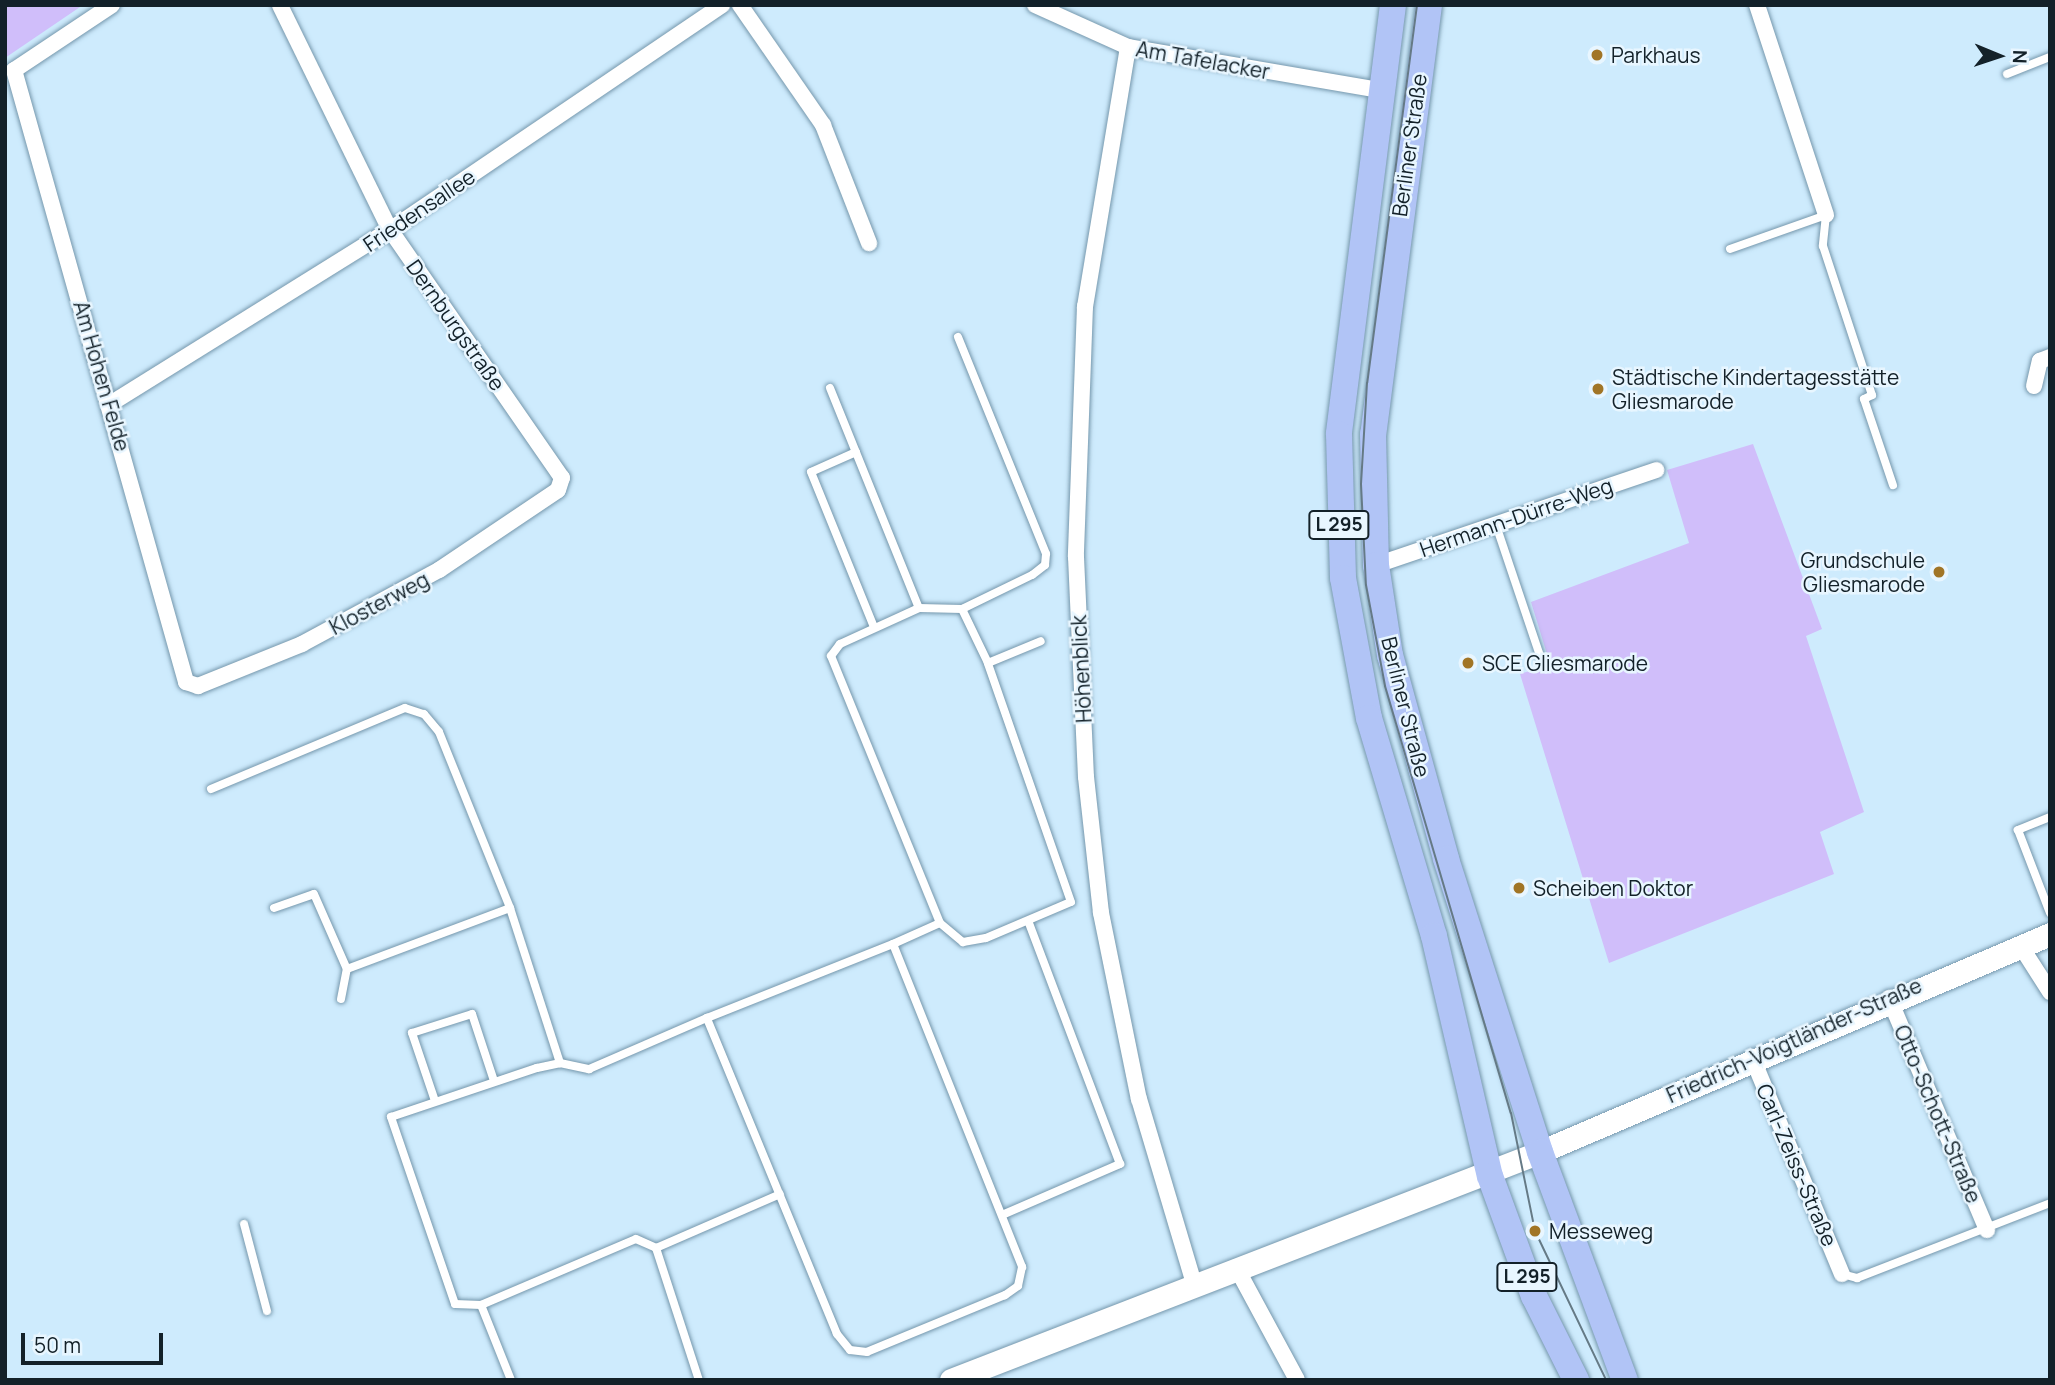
<!DOCTYPE html>
<html>
<head>
<meta charset="utf-8">
<style>
  body { margin:0 }
  #map { position:relative; width:2055px; height:1385px; overflow:hidden; background:#ceebfd; font-family:Manrope,sans-serif }
  div>[style] { position:absolute }
  [style*='--x'] { left:calc(var(--x)*1px); top:calc(var(--y)*1px); width:calc(var(--w)*1px); rotate:calc(var(--a)*1deg) }
  .green>* { inset:0; background:#d0befa }
  .roads { filter:drop-shadow(0 0 2px #7597ac) drop-shadow(0 0 2px #7597ac) }
  .lane>* { height:8px; margin:-4px; padding:0 4px; transform-origin:4px; border-radius:4px; background:#fff }
  .street>* { height:16px; margin:-8px; padding:0 8px; transform-origin:8px; border-radius:8px; background:#fff }
  .secondary>* { height:23px; margin:-11.5px; padding:0 11.5px; transform-origin:11.5px; border-radius:11.5px; background:#fff }
  .primary>* { height:26px; margin:-13px; padding:0 13px; transform-origin:13px; border-radius:13px; background:#b1c4f6 }
  .tram>* { height:2px; margin:-1px; padding:0 1px; transform-origin:1px; border-radius:1px; background:#657a86 }
  .dots>* { width:19px; height:19px; translate:-50% -50%; box-sizing:border-box; border:4px solid #e8f6ff; border-radius:50% }
  span { translate:-50% -50%; white-space:nowrap; text-align:center; line-height:1.15; -webkit-text-stroke:5px #e8f6ff; paint-order:stroke }
  .shield-label span { padding:2px 5px; background:#e8f6ff; border:2px solid; border-radius:5px; -webkit-text-stroke-width:0 }
  .shield-label { font-size:19px; color:#132129; font-weight:700 }
  .poi-label { font-size:21px; color:#132129 }
  .left { translate:0 -50%; text-align:left }
  .right { translate:-100% -50%; text-align:right }
  .street-label { font-size:21px; color:#132129 }
  .frame { position:absolute; inset:0; border:7px solid #132129; pointer-events:none }
  .north { position:absolute; left:1964px; top:21px; width:70px; height:70px; -webkit-text-stroke:5px #e8f6ff; paint-order:stroke; rotate:92deg; font-size:19px; font-weight:700; line-height:28px; text-align:center; color:#132129 }
  .north::after { content:''; display:block; margin:auto; width:24px; height:32px; background:#132129; clip-path:polygon(50% 0,100% 100%,50% 72%,0 100%) }
  .scale { position:absolute; left:21px; top:1333px; width:142px; height:32px; box-sizing:border-box; border:4px solid #132129; border-top:0; padding-left:9px; font-size:21px; line-height:24px; white-space:nowrap; color:#132129; -webkit-text-stroke:5px #e8f6ff; paint-order:stroke }
</style>
</head>
<body>
<div id="map">
  <div class="green">
    <div style="clip-path:polygon(5px 5px,83px 5px,5px 58px)"></div>
    <div style="clip-path:polygon(1753px 444px,1822px 629px,1806px 636px,1864px 812px,1820px 832px,1834px 874px,1609px 963px,1520px 674px,1550px 664px,1531px 602px,1689px 543px,1667px 470px)"></div>
  </div>
  <div class="roads">
    <div class="lane">
      <div style="--x:2007;--y:74;--w:46;--a:-21.6"></div>
      <div style="--x:1730;--y:249;--w:102;--a:-19.5"></div>
      <div style="--x:1826;--y:215;--w:31;--a:96"></div>
      <div style="--x:1823;--y:246;--w:157;--a:71.8"></div>
      <div style="--x:1872;--y:395;--w:9;--a:153"></div>
      <div style="--x:1864;--y:399;--w:91;--a:71.4"></div>
      <div style="--x:958;--y:337;--w:234;--a:67.9"></div>
      <div style="--x:1046;--y:554;--w:11;--a:95"></div>
      <div style="--x:1045;--y:565;--w:16;--a:142"></div>
      <div style="--x:1032;--y:575;--w:78;--a:154.1"></div>
      <div style="--x:830;--y:388;--w:237;--a:68"></div>
      <div style="--x:856;--y:452;--w:49;--a:156"></div>
      <div style="--x:811;--y:472;--w:167;--a:67.9"></div>
      <div style="--x:1496;--y:525;--w:145;--a:71.4"></div>
      <div style="--x:988;--y:663;--w:57;--a:-22.5"></div>
      <div style="--x:211;--y:789;--w:210;--a:-22.7"></div>
      <div style="--x:405;--y:708;--w:20;--a:18"></div>
      <div style="--x:424;--y:714;--w:23;--a:50"></div>
      <div style="--x:439;--y:732;--w:190;--a:68"></div>
      <div style="--x:2050;--y:817;--w:35;--a:158"></div>
      <div style="--x:2018;--y:830;--w:89;--a:68.9"></div>
      <div style="--x:274;--y:908;--w:42;--a:-19.3"></div>
      <div style="--x:314;--y:894;--w:82;--a:66.3"></div>
      <div style="--x:893;--y:944;--w:348;--a:68.2"></div>
      <div style="--x:1022;--y:1267;--w:19;--a:102"></div>
      <div style="--x:1018;--y:1286;--w:16;--a:145"></div>
      <div style="--x:1005;--y:1295;--w:149;--a:157.6"></div>
      <div style="--x:867;--y:1352;--w:17;--a:-173"></div>
      <div style="--x:850;--y:1350;--w:21;--a:-129"></div>
      <div style="--x:837;--y:1334;--w:342;--a:-112.4"></div>
      <div style="--x:707;--y:1018;--w:200;--a:-21.7"></div>
      <div style="--x:893;--y:944;--w:51;--a:-24.1"></div>
      <div style="--x:940;--y:923;--w:30;--a:40"></div>
      <div style="--x:963;--y:942;--w:23;--a:-10"></div>
      <div style="--x:986;--y:938;--w:92;--a:-23"></div>
      <div style="--x:1071;--y:902;--w:253;--a:-109.2"></div>
      <div style="--x:988;--y:663;--w:60;--a:-115.7"></div>
      <div style="--x:962;--y:609;--w:43;--a:-178.7"></div>
      <div style="--x:919;--y:608;--w:87;--a:155.5"></div>
      <div style="--x:840;--y:644;--w:15;--a:127"></div>
      <div style="--x:831;--y:656;--w:288;--a:67.8"></div>
      <div style="--x:341;--y:999;--w:31;--a:-79"></div>
      <div style="--x:347;--y:969;--w:174;--a:-20.5"></div>
      <div style="--x:510;--y:908;--w:163;--a:72.1"></div>
      <div style="--x:435;--y:1101;--w:72;--a:-108.7"></div>
      <div style="--x:412;--y:1033;--w:63;--a:-17.6"></div>
      <div style="--x:472;--y:1014;--w:71;--a:71.8"></div>
      <div style="--x:1002;--y:1215;--w:129;--a:-23.4"></div>
      <div style="--x:1120;--y:1164;--w:260;--a:-110.7"></div>
      <div style="--x:244;--y:1224;--w:90;--a:75.2"></div>
      <div style="--x:656;--y:1248;--w:139;--a:72"></div>
      <div style="--x:1842;--y:1274;--w:16;--a:15"></div>
      <div style="--x:1857;--y:1278;--w:207;--a:-21.2"></div>
      <div style="--x:481;--y:1305;--w:26;--a:-178"></div>
      <div style="--x:455;--y:1304;--w:198;--a:-108.9"></div>
      <div style="--x:391;--y:1117;--w:154;--a:-18.6"></div>
      <div style="--x:537;--y:1068;--w:24;--a:-12"></div>
      <div style="--x:560;--y:1063;--w:30;--a:12"></div>
      <div style="--x:589;--y:1069;--w:129;--a:-23.4"></div>
      <div style="--x:511;--y:1380;--w:81;--a:-111.8"></div>
      <div style="--x:481;--y:1305;--w:168;--a:-23.1"></div>
      <div style="--x:636;--y:1239;--w:22;--a:24"></div>
      <div style="--x:656;--y:1248;--w:135;--a:-23.5"></div>
    </div>
    <div class="street">
      <div style="--x:112;--y:5;--w:118;--a:146.4"></div>
      <div style="--x:14;--y:70;--w:636;--a:74.3"></div>
      <div style="--x:186;--y:682;--w:13;--a:18"></div>
      <div style="--x:198;--y:686;--w:112;--a:-22"></div>
      <div style="--x:302;--y:644;--w:156;--a:-28.4"></div>
      <div style="--x:439;--y:570;--w:143;--a:-33.9"></div>
      <div style="--x:558;--y:490;--w:13;--a:-72"></div>
      <div style="--x:562;--y:478;--w:302;--a:-124.7"></div>
      <div style="--x:390;--y:230;--w:250;--a:-116.1"></div>
      <div style="--x:740;--y:5;--w:146;--a:55.3"></div>
      <div style="--x:823;--y:125;--w:127;--a:68.7"></div>
      <div style="--x:1035;--y:5;--w:102;--a:24.3"></div>
      <div style="--x:1128;--y:47;--w:255;--a:9.7"></div>
      <div style="--x:1757;--y:5;--w:221;--a:71.8"></div>
      <div style="--x:1128;--y:47;--w:263;--a:99.4"></div>
      <div style="--x:1085;--y:306;--w:251;--a:92.1"></div>
      <div style="--x:1076;--y:557;--w:220;--a:87.4"></div>
      <div style="--x:1086;--y:777;--w:137;--a:83.7"></div>
      <div style="--x:1101;--y:913;--w:190;--a:78.5"></div>
      <div style="--x:1139;--y:1099;--w:192;--a:73.4"></div>
      <div style="--x:2034;--y:386;--w:26;--a:-77"></div>
      <div style="--x:2040;--y:361;--w:11;--a:-22"></div>
      <div style="--x:110;--y:404;--w:330;--a:-31.9"></div>
      <div style="--x:390;--y:230;--w:401;--a:-34.1"></div>
      <div style="--x:1376;--y:565;--w:296;--a:-18.7"></div>
      <div style="--x:2020;--y:945;--w:56;--a:57.4"></div>
      <div style="--x:1889;--y:998;--w:252;--a:67.1"></div>
      <div style="--x:1752;--y:1057;--w:235;--a:67.5"></div>
      <div style="--x:1236;--y:1267;--w:128;--a:61.6"></div>
    </div>
    <div class="secondary">
      <div style="--x:951;--y:1380;--w:632;--a:-21.16"></div>
      <div style="--x:1540;--y:1152;--w:555;--a:-23.14"></div>
    </div>
    <div class="primary">
      <div style="--x:1393;--y:5;--w:432;--a:97.2"></div>
      <div style="--x:1339;--y:434;--w:144;--a:88.4"></div>
      <div style="--x:1343;--y:578;--w:142;--a:79.5"></div>
      <div style="--x:1369;--y:718;--w:227;--a:73.4"></div>
      <div style="--x:1434;--y:936;--w:246;--a:76.9"></div>
      <div style="--x:1490;--y:1176;--w:128;--a:69.9"></div>
      <div style="--x:1534;--y:1296;--w:94;--a:63.4"></div>
      <div style="--x:1429;--y:5;--w:433;--a:97.4"></div>
      <div style="--x:1373;--y:434;--w:131;--a:88.7"></div>
      <div style="--x:1376;--y:565;--w:91;--a:81.2"></div>
      <div style="--x:1390;--y:655;--w:212;--a:74.6"></div>
      <div style="--x:1446;--y:859;--w:308;--a:72.2"></div>
      <div style="--x:1540;--y:1152;--w:243;--a:69.6"></div>
    </div>
  </div>
  <div class="tram">
    <div style="--x:1417;--y:5;--w:381;--a:97.5"></div>
    <div style="--x:1367;--y:383;--w:101;--a:93.4"></div>
    <div style="--x:1361;--y:484;--w:101;--a:87.2"></div>
    <div style="--x:1366;--y:585;--w:103;--a:79.3"></div>
    <div style="--x:1385;--y:686;--w:445;--a:73.6"></div>
    <div style="--x:1511;--y:1113;--w:120;--a:78.5"></div>
    <div style="--x:1535;--y:1231;--w:165;--a:64.5"></div>
  </div>
  <div class="dots">
    <div style="left:1597px;top:55px;background:#a17526"></div>
    <div style="left:1598px;top:389px;background:#a17526"></div>
    <div style="left:1939px;top:572px;background:#a17526"></div>
    <div style="left:1468px;top:663px;background:#a17526"></div>
    <div style="left:1519px;top:888px;background:#a17526"></div>
    <div style="left:1535px;top:1231px;background:#a17526"></div>
  </div>
  <div class="shield-label">
    <span style="left:1339px;top:525px">L 295</span>
    <span style="left:1527px;top:1277px">L 295</span>
  </div>
  <div class="poi-label">
    <span class="left" style="left:1611px;top:55px">Parkhaus</span>
    <span class="left" style="left:1612px;top:389px">Städtische Kindertagesstätte<br>Gliesmarode</span>
    <span class="right" style="left:1925px;top:572px">Grundschule<br>Gliesmarode</span>
    <span class="left" style="left:1482px;top:663px">SCE Gliesmarode</span>
    <span class="left" style="left:1533px;top:888px">Scheiben Doktor</span>
    <span class="left" style="left:1549px;top:1231px">Messeweg</span>
  </div>
  <div class="street-label">
    <span style="left:1203px;top:60px;rotate:10deg">Am Tafelacker</span>
    <span style="left:1409px;top:145px;rotate:-82deg">Berliner Straße</span>
    <span style="left:419px;top:210px;rotate:-34deg">Friedensallee</span>
    <span style="left:456px;top:325px;rotate:55deg">Dernburgstraße</span>
    <span style="left:102px;top:376px;rotate:74deg">Am Hohen Felde</span>
    <span style="left:1516px;top:517px;rotate:-19deg">Hermann-Dürre-Weg</span>
    <span style="left:379px;top:603px;rotate:-28deg">Klosterweg</span>
    <span style="left:1081px;top:669px;rotate:-93deg">Höhenblick</span>
    <span style="left:1406px;top:707px;rotate:76deg">Berliner Straße</span>
    <span style="left:1794px;top:1040px;rotate:-24deg">Friedrich-Voigtländer-Straße</span>
    <span style="left:1938px;top:1114px;rotate:67deg">Otto-Schott-Straße</span>
    <span style="left:1797px;top:1165px;rotate:67deg">Carl-Zeiss-Straße</span>
  </div>
  <div class="frame"></div>
  <div class="north">N</div>
  <div class="scale">50 m</div>
</div>
</body>
</html>
